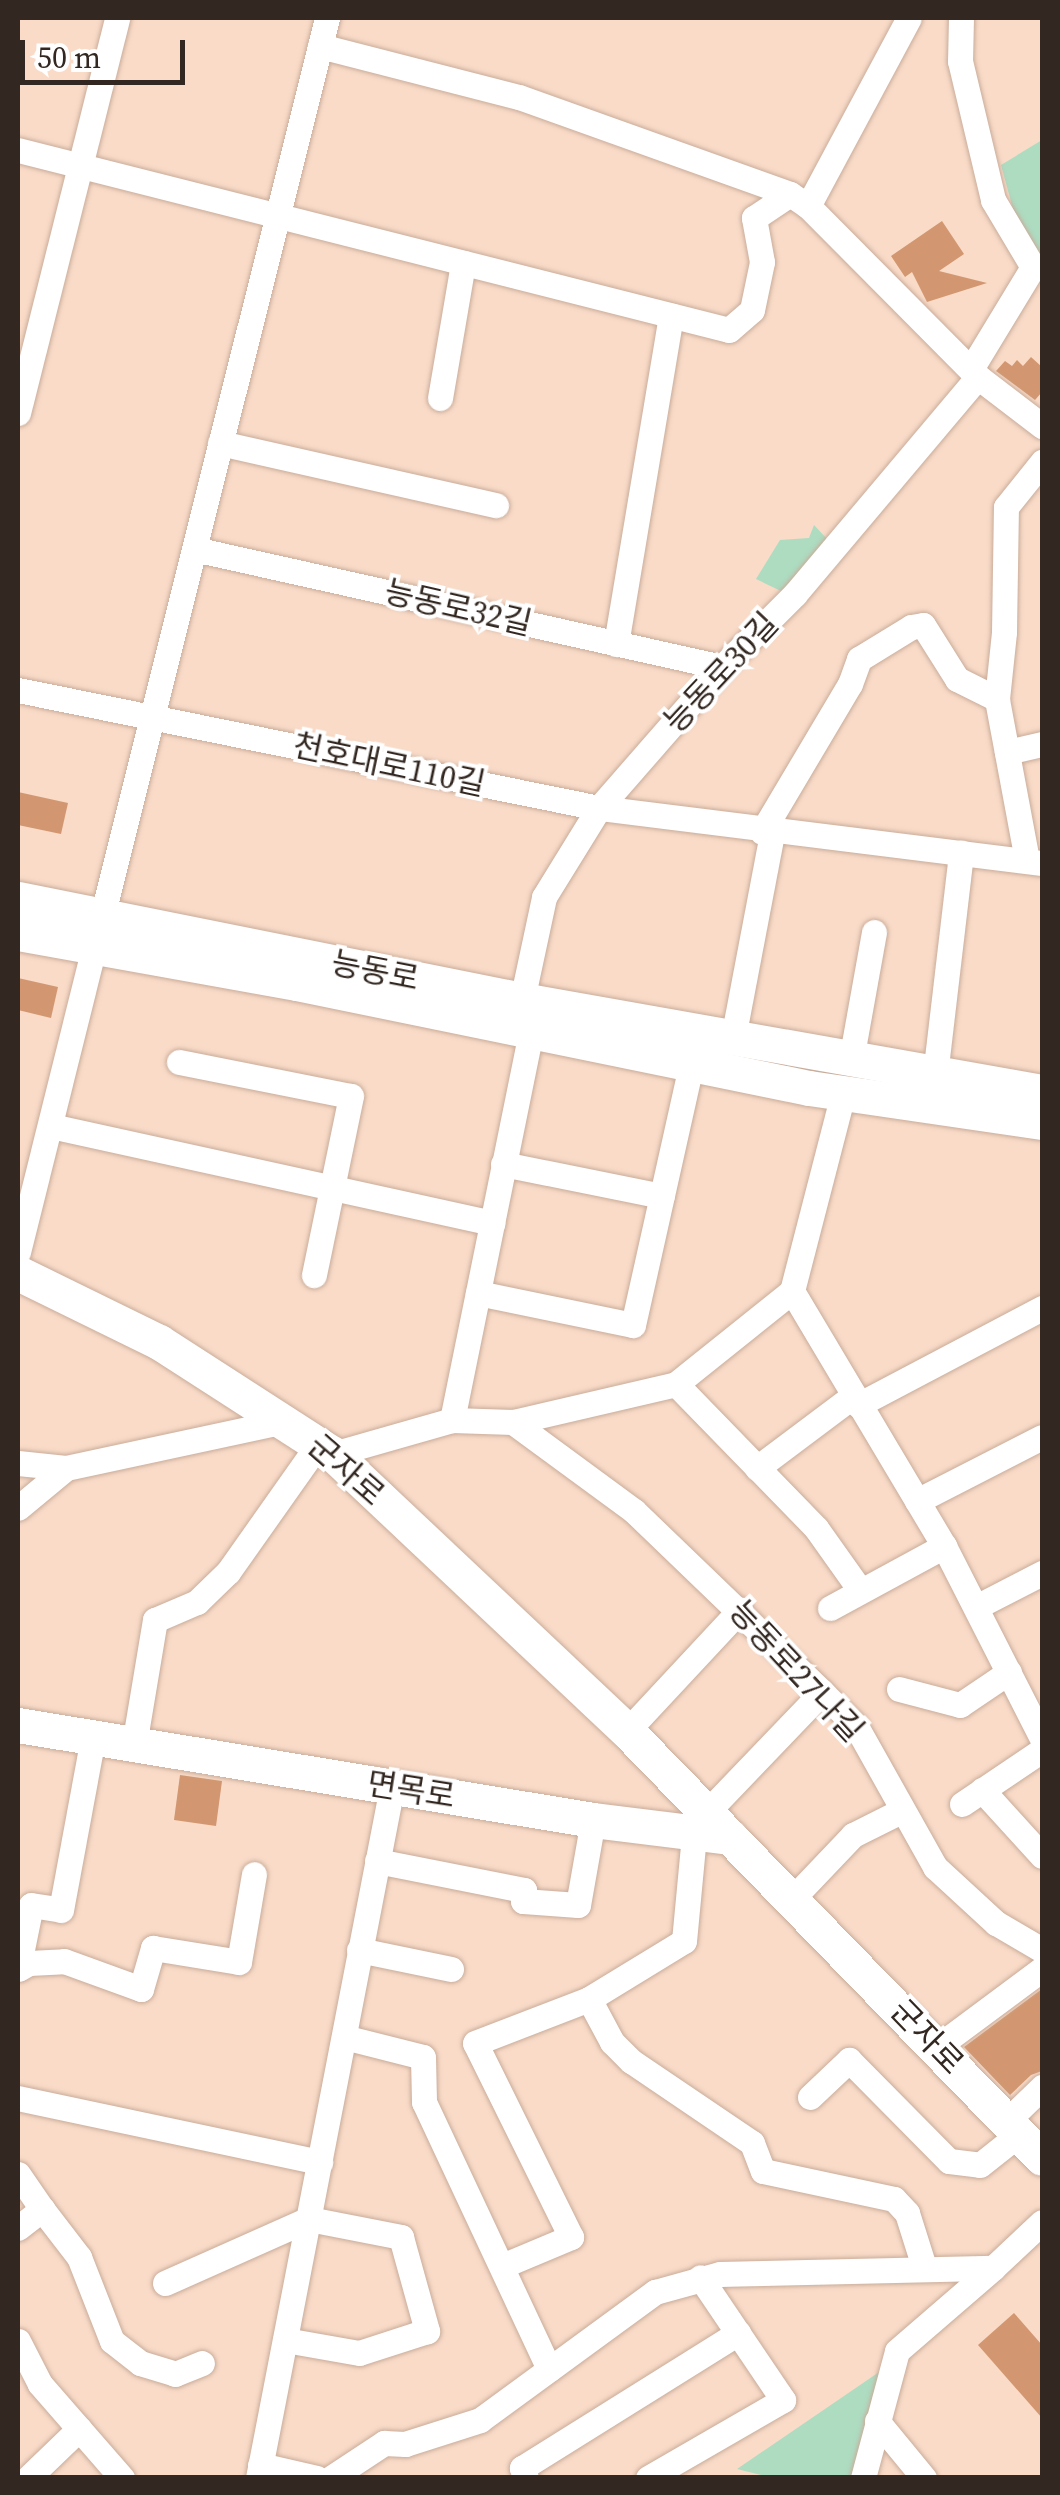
<!DOCTYPE html>
<html>
<head>
<meta charset="utf-8">
<style>
  body { margin:0 }
  #map { position:relative; width:1060px; height:2495px; overflow:hidden; background:#f9dbc8; font-family:"Source Serif 4","Noto Sans KR",serif }
  div>[style] { position:absolute }
  [style*='--x'] { left:calc(var(--x)*1px); top:calc(var(--y)*1px); width:calc(var(--w)*1px); rotate:calc(var(--a)*1deg) }
  .green>* { inset:0; background:#addcc1 }
  .building>* { inset:0; background:#d29770 }
  .roads { filter:drop-shadow(0 0 2px #c9ac9a) drop-shadow(0 0 2px #c9ac9a) }
  .street>* { height:25px; margin:-12.5px; padding:0 12.5px; transform-origin:12.5px; border-radius:12.5px; background:#fff }
  .secondary>* { height:35px; margin:-17.5px; padding:0 17.5px; transform-origin:17.5px; border-radius:17.5px; background:#fff }
  span { translate:-50% -50%; white-space:nowrap; text-align:center; line-height:1.15; -webkit-text-stroke:8px #fff; paint-order:stroke }
  .street-label { font-size:32px; color:#332821 }
  .frame { position:absolute; inset:0; border:20px solid #332821; pointer-events:none }
  .scale { position:absolute; left:20px; top:40px; width:165px; height:45px; box-sizing:border-box; border:5px solid #332821; border-top:0; padding-left:12px; font-size:30px; line-height:35px; white-space:nowrap; color:#332821; -webkit-text-stroke:8px #fff; paint-order:stroke }
</style>
</head>
<body>
<div id="map">
  <div class="green">
    <div style="clip-path:polygon(1042px 140px,1042px 256px,1039px 256px,1013px 209px,1001px 165px)"></div>
    <div style="clip-path:polygon(814px 525px,828px 540px,783px 592px,756px 579px,780px 540px,809px 538px)"></div>
    <div style="clip-path:polygon(885px 2368px,856px 2477px,769px 2477px,737px 2469px)"></div>
  </div>
  <div class="building">
    <div style="clip-path:polygon(942px 221px,964px 254px,939px 271px,987px 283px,927px 302px,912px 272px,905px 277px,891px 256px)"></div>
    <div style="clip-path:polygon(1031px 357px,1042px 367px,1042px 392px,1035px 400px,996px 371px,1005px 361px,1012px 366px,1017px 360px,1023px 366px)"></div>
    <div style="clip-path:polygon(18px 792px,68px 803px,61px 834px,18px 825px)"></div>
    <div style="clip-path:polygon(18px 978px,58px 987px,51px 1018px,18px 1010px)"></div>
    <div style="clip-path:polygon(180px 1775px,222px 1781px,216px 1826px,174px 1820px)"></div>
    <div style="clip-path:polygon(1042px 1989px,1042px 2071px,1031px 2075px,1010px 2095px,964px 2047px)"></div>
    <div style="clip-path:polygon(1014px 2313px,1042px 2345px,1042px 2418px,978px 2345px)"></div>
  </div>
  <div class="roads">
    <div class="street">
      <div style="--x:961;--y:18;--w:43;--a:91.3"></div>
      <div style="--x:960;--y:61;--w:143;--a:76.6"></div>
      <div style="--x:993;--y:200;--w:78;--a:59.2"></div>
      <div style="--x:1033;--y:267;--w:9;--a:0"></div>
      <div style="--x:320;--y:46;--w:205;--a:14.4"></div>
      <div style="--x:519;--y:97;--w:288;--a:19.7"></div>
      <div style="--x:790;--y:194;--w:22;--a:34"></div>
      <div style="--x:808;--y:206;--w:241;--a:45.2"></div>
      <div style="--x:978;--y:377;--w:81;--a:37.4"></div>
      <div style="--x:18;--y:150;--w:733;--a:14.21"></div>
      <div style="--x:729;--y:330;--w:30;--a:-41"></div>
      <div style="--x:752;--y:310;--w:49;--a:-78.2"></div>
      <div style="--x:762;--y:262;--w:45;--a:-100.3"></div>
      <div style="--x:754;--y:218;--w:43;--a:-33.7"></div>
      <div style="--x:808;--y:206;--w:213;--a:-61.8"></div>
      <div style="--x:971;--y:369;--w:119;--a:-58.7"></div>
      <div style="--x:440;--y:398;--w:137;--a:-80.3"></div>
      <div style="--x:18;--y:413;--w:407;--a:-75.9"></div>
      <div style="--x:220;--y:443;--w:283;--a:12.7"></div>
      <div style="--x:194;--y:549;--w:541;--a:12.6"></div>
      <div style="--x:616;--y:644;--w:333;--a:-80.5"></div>
      <div style="--x:18;--y:690;--w:593;--a:11.48"></div>
      <div style="--x:599;--y:808;--w:446;--a:7.1"></div>
      <div style="--x:1007;--y:752;--w:36;--a:-13"></div>
      <div style="--x:762;--y:832;--w:172;--a:-59.3"></div>
      <div style="--x:850;--y:684;--w:27;--a:-70"></div>
      <div style="--x:859;--y:659;--w:61;--a:-31.6"></div>
      <div style="--x:911;--y:627;--w:12;--a:-9"></div>
      <div style="--x:923;--y:625;--w:64;--a:57.8"></div>
      <div style="--x:957;--y:679;--w:45;--a:26.6"></div>
      <div style="--x:1027;--y:860;--w:164;--a:-100.6"></div>
      <div style="--x:997;--y:699;--w:67;--a:-84"></div>
      <div style="--x:1004;--y:632;--w:125;--a:-89.1"></div>
      <div style="--x:1006;--y:507;--w:58;--a:-51.3"></div>
      <div style="--x:102;--y:917;--w:927;--a:-75.95"></div>
      <div style="--x:522;--y:1000;--w:105;--a:-77.9"></div>
      <div style="--x:544;--y:897;--w:105;--a:-58.3"></div>
      <div style="--x:599;--y:808;--w:187;--a:-48.9"></div>
      <div style="--x:722;--y:667;--w:103;--a:-45"></div>
      <div style="--x:795;--y:594;--w:284;--a:-49.9"></div>
      <div style="--x:733;--y:1038;--w:209;--a:-79.2"></div>
      <div style="--x:851;--y:1060;--w:130;--a:-79.8"></div>
      <div style="--x:179;--y:1062;--w:175;--a:11.2"></div>
      <div style="--x:351;--y:1096;--w:183;--a:101.7"></div>
      <div style="--x:935;--y:1075;--w:224;--a:-83.3"></div>
      <div style="--x:51;--y:1126;--w:452;--a:12.4"></div>
      <div style="--x:503;--y:1164;--w:162;--a:11.4"></div>
      <div style="--x:18;--y:1252;--w:313;--a:-76"></div>
      <div style="--x:792;--y:1291;--w:297;--a:59.2"></div>
      <div style="--x:944;--y:1546;--w:216;--a:63"></div>
      <div style="--x:478;--y:1293;--w:158;--a:11.7"></div>
      <div style="--x:633;--y:1325;--w:266;--a:-77.4"></div>
      <div style="--x:676;--y:1384;--w:201;--a:45.8"></div>
      <div style="--x:816;--y:1528;--w:76;--a:54.6"></div>
      <div style="--x:858;--y:1405;--w:208;--a:-27.8"></div>
      <div style="--x:452;--y:1420;--w:395;--a:-78.5"></div>
      <div style="--x:513;--y:1422;--w:150;--a:36.3"></div>
      <div style="--x:634;--y:1511;--w:261;--a:43.9"></div>
      <div style="--x:822;--y:1692;--w:48;--a:45"></div>
      <div style="--x:856;--y:1726;--w:162;--a:60.7"></div>
      <div style="--x:935;--y:1867;--w:83;--a:42.6"></div>
      <div style="--x:996;--y:1923;--w:53;--a:30.4"></div>
      <div style="--x:333;--y:1454;--w:124;--a:-15.9"></div>
      <div style="--x:452;--y:1420;--w:61;--a:1.9"></div>
      <div style="--x:513;--y:1422;--w:167;--a:-13.1"></div>
      <div style="--x:676;--y:1384;--w:149;--a:-38.7"></div>
      <div style="--x:792;--y:1291;--w:208;--a:-75.5"></div>
      <div style="--x:18;--y:1463;--w:48;--a:5.9"></div>
      <div style="--x:66;--y:1468;--w:225;--a:-12.1"></div>
      <div style="--x:757;--y:1468;--w:120;--a:-36.9"></div>
      <div style="--x:917;--y:1501;--w:140;--a:-27.1"></div>
      <div style="--x:18;--y:1508;--w:62;--a:-39.8"></div>
      <div style="--x:976;--y:1607;--w:74;--a:-27.3"></div>
      <div style="--x:830;--y:1608;--w:130;--a:-28.5"></div>
      <div style="--x:899;--y:1689;--w:63;--a:14.7"></div>
      <div style="--x:960;--y:1705;--w:59;--a:-34"></div>
      <div style="--x:627;--y:1731;--w:166;--a:-47"></div>
      <div style="--x:134;--y:1745;--w:127;--a:-80.5"></div>
      <div style="--x:155;--y:1620;--w:46;--a:-23.2"></div>
      <div style="--x:197;--y:1602;--w:43;--a:-44.1"></div>
      <div style="--x:228;--y:1572;--w:158;--a:-54.8"></div>
      <div style="--x:982;--y:1790;--w:89;--a:47.7"></div>
      <div style="--x:962;--y:1804;--w:97;--a:-34"></div>
      <div style="--x:707;--y:1812;--w:166;--a:-46.2"></div>
      <div style="--x:377;--y:1861;--w:150;--a:11.2"></div>
      <div style="--x:524;--y:1890;--w:11;--a:95"></div>
      <div style="--x:523;--y:1901;--w:55;--a:4.2"></div>
      <div style="--x:578;--y:1905;--w:86;--a:-80"></div>
      <div style="--x:793;--y:1898;--w:87;--a:-46.4"></div>
      <div style="--x:853;--y:1835;--w:54;--a:-26.6"></div>
      <div style="--x:359;--y:1950;--w:94;--a:11.7"></div>
      <div style="--x:20;--y:1968;--w:10;--a:-29"></div>
      <div style="--x:29;--y:1963;--w:35;--a:-3"></div>
      <div style="--x:64;--y:1961;--w:82;--a:20"></div>
      <div style="--x:141;--y:1989;--w:43;--a:-73.7"></div>
      <div style="--x:153;--y:1948;--w:87;--a:9.2"></div>
      <div style="--x:239;--y:1962;--w:89;--a:-80.3"></div>
      <div style="--x:18;--y:1969;--w:65;--a:-78.5"></div>
      <div style="--x:31;--y:1905;--w:30;--a:9"></div>
      <div style="--x:61;--y:1910;--w:175;--a:-79.5"></div>
      <div style="--x:589;--y:1999;--w:49;--a:61.9"></div>
      <div style="--x:612;--y:2042;--w:27;--a:45"></div>
      <div style="--x:631;--y:2061;--w:146;--a:34.1"></div>
      <div style="--x:752;--y:2143;--w:30;--a:69"></div>
      <div style="--x:763;--y:2171;--w:134;--a:12.1"></div>
      <div style="--x:894;--y:2199;--w:19;--a:47"></div>
      <div style="--x:907;--y:2213;--w:57;--a:72.5"></div>
      <div style="--x:344;--y:2037;--w:81;--a:14.2"></div>
      <div style="--x:423;--y:2057;--w:45;--a:88.7"></div>
      <div style="--x:424;--y:2102;--w:295;--a:64.9"></div>
      <div style="--x:937;--y:2047;--w:131;--a:-36.6"></div>
      <div style="--x:810;--y:2097;--w:54;--a:-43.5"></div>
      <div style="--x:849;--y:2060;--w:142;--a:45.3"></div>
      <div style="--x:949;--y:2161;--w:31;--a:7"></div>
      <div style="--x:980;--y:2165;--w:50;--a:-38.5"></div>
      <div style="--x:18;--y:2098;--w:309;--a:12"></div>
      <div style="--x:1007;--y:2121;--w:49;--a:-44.2"></div>
      <div style="--x:18;--y:2174;--w:42;--a:55.6"></div>
      <div style="--x:18;--y:2228;--w:31;--a:-38"></div>
      <div style="--x:42;--y:2209;--w:61;--a:52.4"></div>
      <div style="--x:79;--y:2257;--w:90;--a:68.6"></div>
      <div style="--x:112;--y:2341;--w:36;--a:38"></div>
      <div style="--x:140;--y:2363;--w:37;--a:17"></div>
      <div style="--x:175;--y:2374;--w:29;--a:-22"></div>
      <div style="--x:502;--y:2266;--w:75;--a:-22.8"></div>
      <div style="--x:571;--y:2237;--w:216;--a:-116.3"></div>
      <div style="--x:475;--y:2043;--w:122;--a:-21.1"></div>
      <div style="--x:589;--y:1999;--w:111;--a:-31.4"></div>
      <div style="--x:684;--y:1941;--w:106;--a:-84.6"></div>
      <div style="--x:165;--y:2283;--w:158;--a:-24"></div>
      <div style="--x:309;--y:2219;--w:94;--a:11.1"></div>
      <div style="--x:401;--y:2237;--w:98;--a:74.5"></div>
      <div style="--x:427;--y:2331;--w:71;--a:162.1"></div>
      <div style="--x:359;--y:2353;--w:75;--a:-170"></div>
      <div style="--x:18;--y:2341;--w:48;--a:62.9"></div>
      <div style="--x:40;--y:2384;--w:125;--a:48.9"></div>
      <div style="--x:877;--y:2421;--w:74;--a:50.5"></div>
      <div style="--x:260;--y:2465;--w:58;--a:12.8"></div>
      <div style="--x:28;--y:2478;--w:71;--a:-43.9"></div>
      <div style="--x:258;--y:2478;--w:704;--a:-79.03"></div>
      <div style="--x:331;--y:2478;--w:64;--a:-33.4"></div>
      <div style="--x:384;--y:2443;--w:21;--a:3"></div>
      <div style="--x:405;--y:2444;--w:79;--a:-17.7"></div>
      <div style="--x:480;--y:2420;--w:217;--a:-36.2"></div>
      <div style="--x:655;--y:2292;--w:67;--a:-15.5"></div>
      <div style="--x:720;--y:2274;--w:273;--a:-1.3"></div>
      <div style="--x:993;--y:2268;--w:67;--a:-43.2"></div>
      <div style="--x:526;--y:2478;--w:11;--a:-112"></div>
      <div style="--x:522;--y:2468;--w:255;--a:-32"></div>
      <div style="--x:648;--y:2478;--w:156;--a:-30"></div>
      <div style="--x:783;--y:2400;--w:148;--a:-124"></div>
      <div style="--x:863;--y:2478;--w:131;--a:-75"></div>
      <div style="--x:897;--y:2351;--w:127;--a:-40.8"></div>
    </div>
    <div class="secondary">
      <div style="--x:18;--y:899;--w:514;--a:11.33"></div>
      <div style="--x:522;--y:1000;--w:528;--a:10.03"></div>
      <div style="--x:18;--y:933;--w:283;--a:10.2"></div>
      <div style="--x:297;--y:983;--w:523;--a:11.59"></div>
      <div style="--x:809;--y:1088;--w:235;--a:8.3"></div>
      <div style="--x:18;--y:1273;--w:157;--a:26.1"></div>
      <div style="--x:159;--y:1342;--w:207;--a:32.8"></div>
      <div style="--x:333;--y:1454;--w:404;--a:43.3"></div>
      <div style="--x:627;--y:1731;--w:595;--a:45.82"></div>
      <div style="--x:18;--y:1725;--w:583;--a:9.38"></div>
      <div style="--x:593;--y:1820;--w:138;--a:7.1"></div>
    </div>
  </div>
  <div class="street-label">
    <span style="left:458px;top:608px;rotate:13deg">능동로32길</span>
    <span style="left:721px;top:673px;rotate:-47deg">능동로30길</span>
    <span style="left:389px;top:765px;rotate:12deg">천호대로110길</span>
    <span style="left:375px;top:971px;rotate:11deg">능동로</span>
    <span style="left:346px;top:1470px;rotate:41deg">군자로</span>
    <span style="left:796px;top:1671px;rotate:47deg">능동로27나길</span>
    <span style="left:411px;top:1790px;rotate:9deg">면목로</span>
    <span style="left:927px;top:2037px;rotate:46deg">군자로</span>
  </div>
  <div class="frame"></div>
  <div class="scale">50 m</div>
</div>
</body>
</html>
